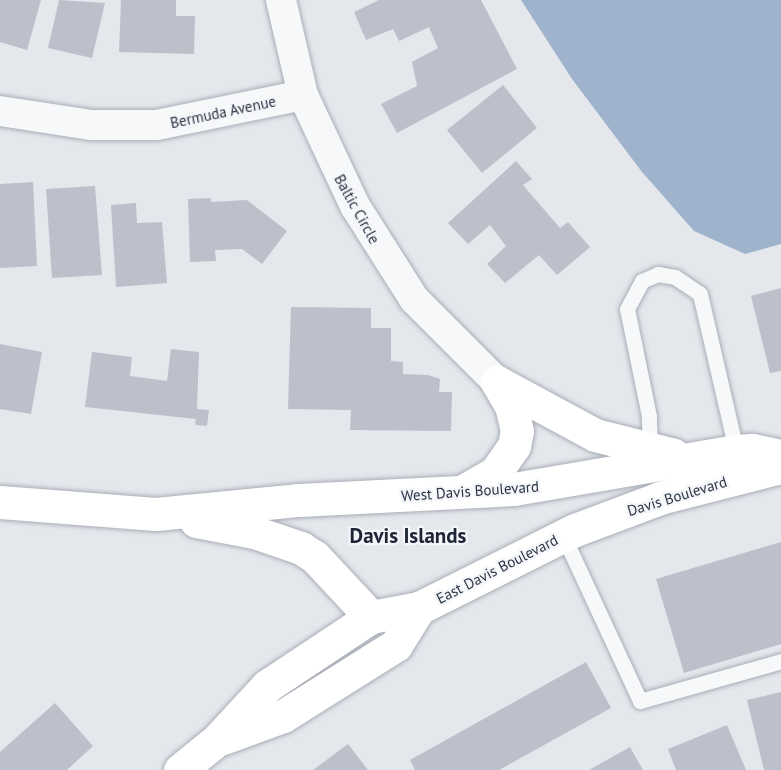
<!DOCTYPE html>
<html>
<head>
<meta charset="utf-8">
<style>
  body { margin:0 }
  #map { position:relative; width:781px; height:770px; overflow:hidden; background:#e4e7ec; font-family:"PT Sans",sans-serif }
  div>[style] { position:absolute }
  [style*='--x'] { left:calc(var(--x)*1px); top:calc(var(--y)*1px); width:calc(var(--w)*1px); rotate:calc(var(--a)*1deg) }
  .water>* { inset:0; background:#9fb4cc }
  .building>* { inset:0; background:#bbc0ca }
  .roads { filter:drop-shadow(0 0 2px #a9aeb7) drop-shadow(0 0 2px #a9aeb7) }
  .lane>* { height:15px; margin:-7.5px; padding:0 7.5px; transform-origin:7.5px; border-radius:7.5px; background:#f7f8fa }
  .street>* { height:30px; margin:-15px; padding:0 15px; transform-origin:15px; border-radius:15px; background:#f7f8fa }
  .secondary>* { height:33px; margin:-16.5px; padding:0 16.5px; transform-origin:16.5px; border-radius:16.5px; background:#fff }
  span { translate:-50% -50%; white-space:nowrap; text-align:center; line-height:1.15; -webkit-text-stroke:4.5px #f4f6f9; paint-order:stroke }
  .street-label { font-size:15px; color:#2b3445 }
  .district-label { font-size:21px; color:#1d2536; font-weight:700 }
</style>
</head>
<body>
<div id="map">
  <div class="water">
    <div style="clip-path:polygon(521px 0,781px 0,781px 244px,745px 254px,694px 231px,642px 172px,572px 79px)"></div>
  </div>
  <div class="building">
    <div style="clip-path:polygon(0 0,41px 0,27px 50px,0 42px)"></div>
    <div style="clip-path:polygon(59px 0,105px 3px,92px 58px,48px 48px)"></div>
    <div style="clip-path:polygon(121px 0,176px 0,176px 16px,195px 16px,194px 54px,119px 52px)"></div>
    <div style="clip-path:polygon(379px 0,481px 0,517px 69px,397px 133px,381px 104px,417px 86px,412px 62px,438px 48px,429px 27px,399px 41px,393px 29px,366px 40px,354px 12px)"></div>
    <div style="clip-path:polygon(503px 85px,537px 128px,482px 173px,447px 130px)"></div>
    <div style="clip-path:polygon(516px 161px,532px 179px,523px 185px,560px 228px,568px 222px,590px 247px,557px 275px,539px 255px,505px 283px,487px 264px,506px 246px,490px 225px,468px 244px,448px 223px)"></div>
    <div style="clip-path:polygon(33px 182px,37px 266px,0 268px,0 184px)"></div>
    <div style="clip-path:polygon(95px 186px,102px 275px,52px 278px,46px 189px)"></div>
    <div style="clip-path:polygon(211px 198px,211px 202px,247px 200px,287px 231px,262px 264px,242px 249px,215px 250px,216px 261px,190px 262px,188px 199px)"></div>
    <div style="clip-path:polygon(136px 203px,137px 223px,162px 222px,167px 283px,116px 287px,111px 205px)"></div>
    <div style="clip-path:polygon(781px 288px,781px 371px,770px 373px,751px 296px)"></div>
    <div style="clip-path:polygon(291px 307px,371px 308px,371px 328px,391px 328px,391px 361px,403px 362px,403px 374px,428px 375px,440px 379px,439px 392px,452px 392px,451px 431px,350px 430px,351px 410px,288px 409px)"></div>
    <div style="clip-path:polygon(0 344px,42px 352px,31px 414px,0 409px)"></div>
    <div style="clip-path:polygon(171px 349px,199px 352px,197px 409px,209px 410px,207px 426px,195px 425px,196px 419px,85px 407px,92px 352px,132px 357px,130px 376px,167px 381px)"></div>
    <div style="clip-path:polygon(781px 542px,781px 644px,684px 673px,656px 579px)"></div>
    <div style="clip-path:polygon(586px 662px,611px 708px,499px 770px,415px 770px,410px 760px)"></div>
    <div style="clip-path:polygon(781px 692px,781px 770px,764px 770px,747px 700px)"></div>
    <div style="clip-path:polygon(55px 703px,93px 746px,67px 770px,0 770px,0 752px)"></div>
    <div style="clip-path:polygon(727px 725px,746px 770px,676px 770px,668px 749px)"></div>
    <div style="clip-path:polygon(348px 744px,368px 770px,313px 770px)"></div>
    <div style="clip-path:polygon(630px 747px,643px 770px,589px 770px)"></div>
  </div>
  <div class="roads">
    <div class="lane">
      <div style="--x:650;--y:450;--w:34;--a:-92"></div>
      <div style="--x:649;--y:416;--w:109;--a:-101.6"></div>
      <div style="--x:627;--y:309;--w:32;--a:-62"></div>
      <div style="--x:642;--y:281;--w:17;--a:-24"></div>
      <div style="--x:658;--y:274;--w:17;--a:10"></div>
      <div style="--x:675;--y:277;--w:30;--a:34"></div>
      <div style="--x:700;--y:294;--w:164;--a:77"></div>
      <div style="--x:563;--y:535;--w:183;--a:65.1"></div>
      <div style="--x:640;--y:701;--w:147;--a:-15.8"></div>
    </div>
    <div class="street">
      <div style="--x:281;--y:0;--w:98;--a:77"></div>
      <div style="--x:303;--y:95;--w:123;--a:64.9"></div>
      <div style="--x:355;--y:206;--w:110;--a:57.6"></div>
      <div style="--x:414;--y:299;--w:117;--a:45"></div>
      <div style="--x:0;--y:111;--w:93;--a:8.7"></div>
      <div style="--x:92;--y:125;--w:65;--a:0"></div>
      <div style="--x:157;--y:125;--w:149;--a:-11.6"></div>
    </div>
    <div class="secondary">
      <div style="--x:497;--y:382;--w:111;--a:28.4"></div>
      <div style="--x:595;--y:435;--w:81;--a:14.2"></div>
      <div style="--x:465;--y:490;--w:34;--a:-30"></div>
      <div style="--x:495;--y:473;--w:33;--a:-55"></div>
      <div style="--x:514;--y:446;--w:15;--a:-79"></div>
      <div style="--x:517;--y:431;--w:26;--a:-103"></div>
      <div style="--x:511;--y:406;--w:28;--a:-120"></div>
      <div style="--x:0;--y:502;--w:156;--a:4.4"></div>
      <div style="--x:156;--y:514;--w:144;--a:-5.6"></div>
      <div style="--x:299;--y:500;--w:215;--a:-2.9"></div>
      <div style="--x:514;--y:489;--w:225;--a:-9.7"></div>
      <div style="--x:736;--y:451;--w:16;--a:-4"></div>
      <div style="--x:752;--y:450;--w:30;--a:12"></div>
      <div style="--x:196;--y:521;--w:59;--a:10.7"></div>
      <div style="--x:254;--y:532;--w:50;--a:18.8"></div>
      <div style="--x:301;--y:548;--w:17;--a:33"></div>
      <div style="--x:315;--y:557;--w:82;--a:47"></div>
      <div style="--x:223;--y:738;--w:64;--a:-20.1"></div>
      <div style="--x:283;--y:716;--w:133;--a:-32.1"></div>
      <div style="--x:396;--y:645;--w:44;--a:-58.1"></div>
      <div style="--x:180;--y:770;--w:48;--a:-39"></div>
      <div style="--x:217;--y:740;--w:74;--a:-47.2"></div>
      <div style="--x:267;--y:686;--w:125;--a:-33.6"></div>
      <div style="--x:371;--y:617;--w:49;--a:-10.6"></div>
      <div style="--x:419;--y:608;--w:174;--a:-26.6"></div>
      <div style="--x:575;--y:530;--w:91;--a:-20.6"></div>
      <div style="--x:660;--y:498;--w:125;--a:-14.4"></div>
    </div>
  </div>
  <div class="street-label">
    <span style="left:223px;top:112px;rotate:-12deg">Bermuda Avenue</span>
    <span style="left:357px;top:209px;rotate:61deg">Baltic Circle</span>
    <span style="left:470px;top:491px;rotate:-4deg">West Davis Boulevard</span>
    <span style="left:677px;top:496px;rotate:-17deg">Davis Boulevard</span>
    <span style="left:497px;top:569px;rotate:-27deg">East Davis Boulevard</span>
  </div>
  <div class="district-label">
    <span style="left:408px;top:536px">Davis Islands</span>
  </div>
</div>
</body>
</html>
